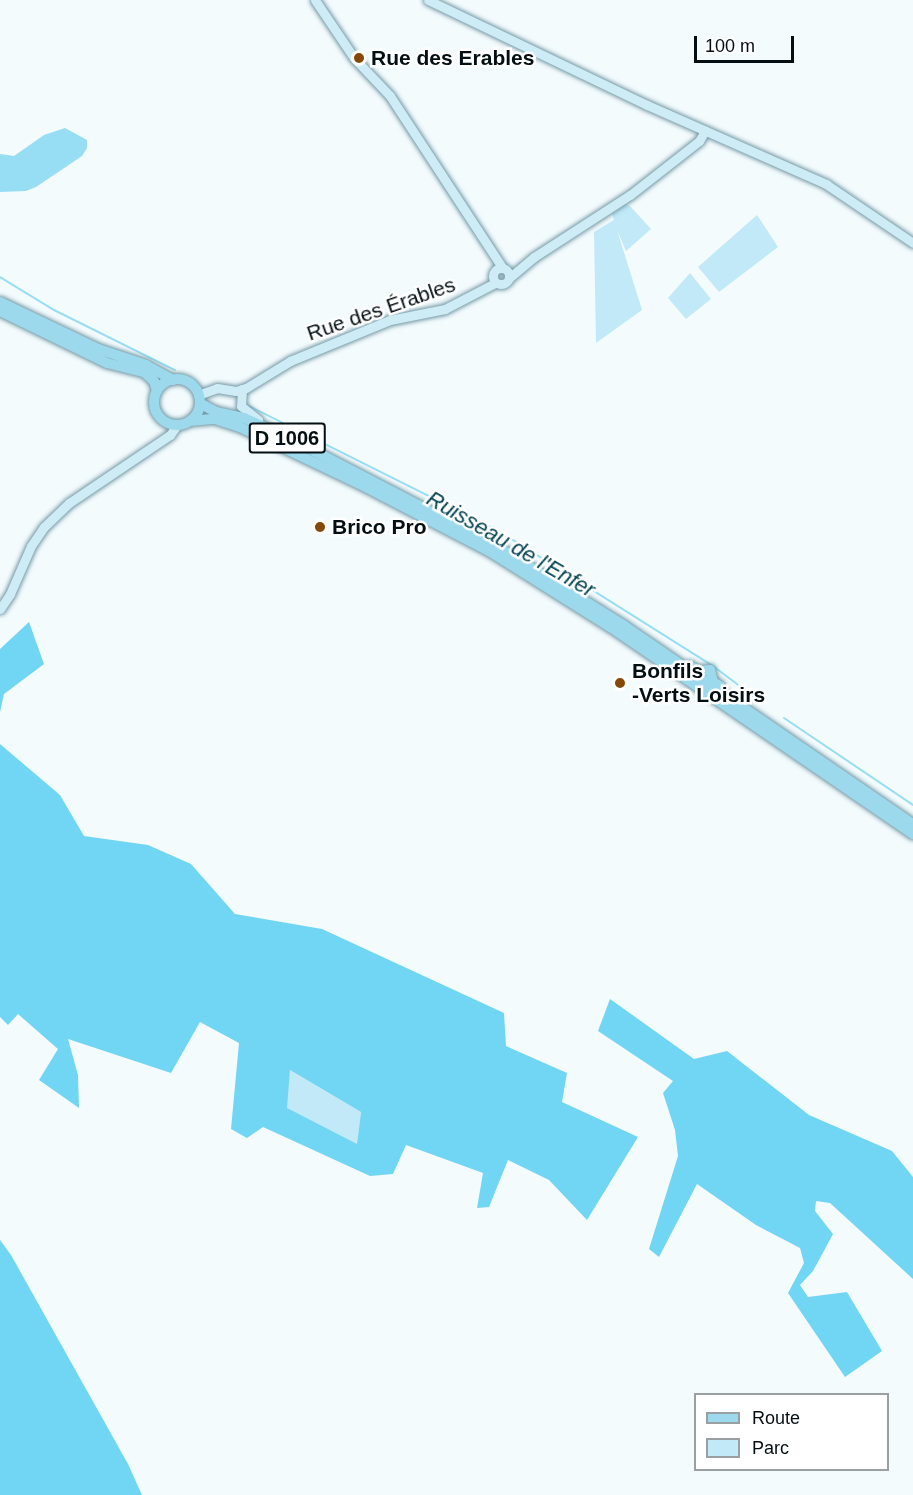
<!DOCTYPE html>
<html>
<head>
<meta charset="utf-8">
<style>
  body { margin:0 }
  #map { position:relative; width:913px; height:1495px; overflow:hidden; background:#f3fbfd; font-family:Helvetica,sans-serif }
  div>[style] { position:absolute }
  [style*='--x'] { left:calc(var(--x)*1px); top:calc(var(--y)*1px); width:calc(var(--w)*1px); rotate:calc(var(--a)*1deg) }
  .green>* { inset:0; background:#c1e9f7 }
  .forest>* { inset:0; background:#71d5f4 }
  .water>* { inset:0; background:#97def5 }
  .stream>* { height:2px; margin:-1px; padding:0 1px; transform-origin:1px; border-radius:1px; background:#97def5 }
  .roads { filter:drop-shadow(0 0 2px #759aa6) drop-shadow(0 0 2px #759aa6) }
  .secondary>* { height:9px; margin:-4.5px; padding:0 4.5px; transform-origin:4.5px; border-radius:4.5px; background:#ceecf5 }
  .secondary>.ring { margin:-4.5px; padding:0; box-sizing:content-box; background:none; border:9px solid #ceecf5; border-radius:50% }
  .primary>* { height:10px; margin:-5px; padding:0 5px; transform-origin:5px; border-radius:5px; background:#9dd9ec }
  .primary>.ring { margin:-5px; padding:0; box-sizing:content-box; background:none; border:10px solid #9dd9ec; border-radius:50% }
  .dots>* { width:16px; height:16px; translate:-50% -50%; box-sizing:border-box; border:3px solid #fff; border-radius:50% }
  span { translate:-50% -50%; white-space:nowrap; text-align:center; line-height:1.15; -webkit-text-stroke:5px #fff; paint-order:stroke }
  .shield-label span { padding:2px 4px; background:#fff; border:2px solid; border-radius:4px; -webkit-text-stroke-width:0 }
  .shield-label { font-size:20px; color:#030f13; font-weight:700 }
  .poi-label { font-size:21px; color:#030f13; font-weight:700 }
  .left { translate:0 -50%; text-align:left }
  .street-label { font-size:21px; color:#030f13 }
  .water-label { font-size:22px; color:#034453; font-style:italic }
  .legend { position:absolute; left:694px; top:1393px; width:195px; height:78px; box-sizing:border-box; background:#fff; border:2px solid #9a9fa1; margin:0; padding:8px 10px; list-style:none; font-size:18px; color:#030f13 }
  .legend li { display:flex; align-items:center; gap:12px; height:30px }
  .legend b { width:30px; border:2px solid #9a9fa1 }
  .scale { position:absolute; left:694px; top:36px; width:100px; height:27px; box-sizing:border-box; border:3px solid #030f13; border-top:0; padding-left:8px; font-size:18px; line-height:21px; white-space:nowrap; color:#030f13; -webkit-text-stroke:4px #fff; paint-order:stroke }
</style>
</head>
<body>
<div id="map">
  <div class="green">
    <div style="clip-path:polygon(625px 204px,630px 206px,651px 229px,626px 251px,617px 230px,642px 310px,596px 343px,594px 232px,614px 220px,612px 214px)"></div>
    <div style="clip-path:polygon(757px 215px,778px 247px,719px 292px,698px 267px)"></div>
    <div style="clip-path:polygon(690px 273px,711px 299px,686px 319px,668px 298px)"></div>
    <div style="clip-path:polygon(290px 1070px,361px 1112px,357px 1145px,286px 1108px)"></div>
  </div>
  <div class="forest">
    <div style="clip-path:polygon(29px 622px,44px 664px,4px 694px,0 712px,0 649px)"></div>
    <div style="clip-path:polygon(evenodd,0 744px,60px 795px,84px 836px,148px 845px,191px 864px,235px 914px,322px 929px,504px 1013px,506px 1046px,567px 1073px,562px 1102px,638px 1137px,587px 1220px,549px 1180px,508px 1160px,489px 1207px,477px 1208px,483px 1173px,406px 1145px,393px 1174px,370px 1176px,263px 1127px,247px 1138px,231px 1129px,239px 1043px,200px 1022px,171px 1073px,68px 1039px,78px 1075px,79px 1108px,39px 1080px,58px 1049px,18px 1014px,8px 1025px,0 1017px,0 744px,290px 1070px,361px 1112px,357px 1144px,287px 1108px,290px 1070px)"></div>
    <div style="clip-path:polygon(610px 999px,694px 1059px,727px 1051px,809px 1115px,892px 1151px,913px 1177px,913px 1279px,830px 1203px,816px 1201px,815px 1211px,833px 1234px,813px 1271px,800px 1285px,808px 1297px,847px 1292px,882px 1351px,845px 1377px,788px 1293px,804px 1263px,800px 1248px,756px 1225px,697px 1184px,659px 1257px,649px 1249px,678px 1156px,675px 1130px,663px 1093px,673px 1081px,598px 1031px)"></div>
    <div style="clip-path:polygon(0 1240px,11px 1255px,128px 1464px,142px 1495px,0 1495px)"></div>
  </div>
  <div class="water">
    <div style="clip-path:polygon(65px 128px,87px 140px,87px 148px,82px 156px,36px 187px,26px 191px,0 192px,0 154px,14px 156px,44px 135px)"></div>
  </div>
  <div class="stream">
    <div style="--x:0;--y:277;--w:63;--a:31.4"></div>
    <div style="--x:54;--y:310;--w:135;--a:26.4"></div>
    <div style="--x:249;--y:406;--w:277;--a:26.6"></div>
    <div style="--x:497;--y:530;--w:255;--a:32.2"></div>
    <div style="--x:713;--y:666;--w:60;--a:36.9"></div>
    <div style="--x:784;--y:718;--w:156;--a:34"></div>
  </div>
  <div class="roads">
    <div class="secondary">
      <div style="--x:315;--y:0;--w:70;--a:56.1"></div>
      <div style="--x:354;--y:58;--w:52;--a:46.5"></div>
      <div style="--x:390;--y:96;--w:204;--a:56.8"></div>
      <div style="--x:428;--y:0;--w:243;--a:25.6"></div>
      <div style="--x:647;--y:105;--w:196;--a:23.8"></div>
      <div style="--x:826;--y:184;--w:105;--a:34.1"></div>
      <div class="ring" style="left:493px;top:268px;width:7px;height:7px"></div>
      <div style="--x:509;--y:278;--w:33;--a:-40"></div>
      <div style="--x:534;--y:257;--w:114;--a:-32.9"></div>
      <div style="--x:630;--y:195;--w:88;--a:-38"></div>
      <div style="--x:699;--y:141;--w:12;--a:-59"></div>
      <div style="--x:242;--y:389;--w:17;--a:93"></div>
      <div style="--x:241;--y:406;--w:22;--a:39"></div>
      <div style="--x:198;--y:395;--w:20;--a:-20"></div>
      <div style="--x:217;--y:388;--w:19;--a:9"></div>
      <div style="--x:236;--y:391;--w:10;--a:-17"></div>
      <div style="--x:246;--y:388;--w:52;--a:-31.5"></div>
      <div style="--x:290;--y:361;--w:108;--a:-22.3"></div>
      <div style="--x:390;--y:320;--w:56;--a:-11.3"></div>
      <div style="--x:445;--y:309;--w:56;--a:-27.5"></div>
      <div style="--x:0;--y:609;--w:18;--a:-56"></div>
      <div style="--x:10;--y:594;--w:52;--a:-66.4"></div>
      <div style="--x:31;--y:546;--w:23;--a:-56"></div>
      <div style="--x:44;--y:527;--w:35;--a:-44"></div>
      <div style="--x:69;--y:503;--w:122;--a:-34"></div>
      <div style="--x:170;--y:435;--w:12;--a:-55"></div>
    </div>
    <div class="primary">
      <div style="--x:0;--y:302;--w:109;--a:25.6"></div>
      <div style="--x:98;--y:349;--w:51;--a:18.4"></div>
      <div style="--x:146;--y:365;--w:31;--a:29"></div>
      <div style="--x:0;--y:311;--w:119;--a:25.9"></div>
      <div style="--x:107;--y:363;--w:38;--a:14"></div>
      <div style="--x:144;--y:372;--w:13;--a:42"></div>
      <div style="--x:154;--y:381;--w:10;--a:73"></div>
      <div class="ring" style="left:154px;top:379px;width:36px;height:36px"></div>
      <div style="--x:201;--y:404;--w:17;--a:28"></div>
      <div style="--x:216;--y:412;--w:29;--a:12"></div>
      <div style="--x:244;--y:418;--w:51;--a:24.1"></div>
      <div style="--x:291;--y:439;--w:228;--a:27.5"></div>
      <div style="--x:493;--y:544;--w:153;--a:31.9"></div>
      <div style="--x:623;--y:625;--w:352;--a:34.5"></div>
      <div style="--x:190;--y:421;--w:25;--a:-5"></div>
      <div style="--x:215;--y:419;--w:26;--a:18"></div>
      <div style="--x:240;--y:427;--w:140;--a:25.5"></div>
      <div style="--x:366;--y:487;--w:139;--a:27.5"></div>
      <div style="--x:489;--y:551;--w:152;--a:32.1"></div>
      <div style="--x:618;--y:632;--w:358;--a:34.4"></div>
      <div style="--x:690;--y:666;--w:9;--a:32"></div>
      <div style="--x:698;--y:671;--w:12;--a:-5"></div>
      <div style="--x:710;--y:670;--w:12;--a:76"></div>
      <div style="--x:713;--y:682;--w:8;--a:30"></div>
    </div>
  </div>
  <div class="dots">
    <div style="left:359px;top:58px;background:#854806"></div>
    <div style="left:320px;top:527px;background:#854806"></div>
    <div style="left:620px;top:683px;background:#854806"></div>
  </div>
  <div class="shield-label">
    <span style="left:287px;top:438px">D 1006</span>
  </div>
  <div class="poi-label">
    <span class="left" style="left:371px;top:58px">Rue des Erables</span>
    <span class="left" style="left:332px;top:527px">Brico Pro</span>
    <span class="left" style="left:632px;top:683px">Bonfils<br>-Verts Loisirs</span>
  </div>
  <div class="street-label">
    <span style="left:381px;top:309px;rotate:-19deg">Rue des Érables</span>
  </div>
  <div class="water-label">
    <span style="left:511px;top:544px;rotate:30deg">Ruisseau de l'Enfer</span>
  </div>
  <ul class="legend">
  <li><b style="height:8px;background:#9dd9ec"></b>Route</li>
  <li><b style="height:16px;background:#c1e9f7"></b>Parc</li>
  </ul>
  <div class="scale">100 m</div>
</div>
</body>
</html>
